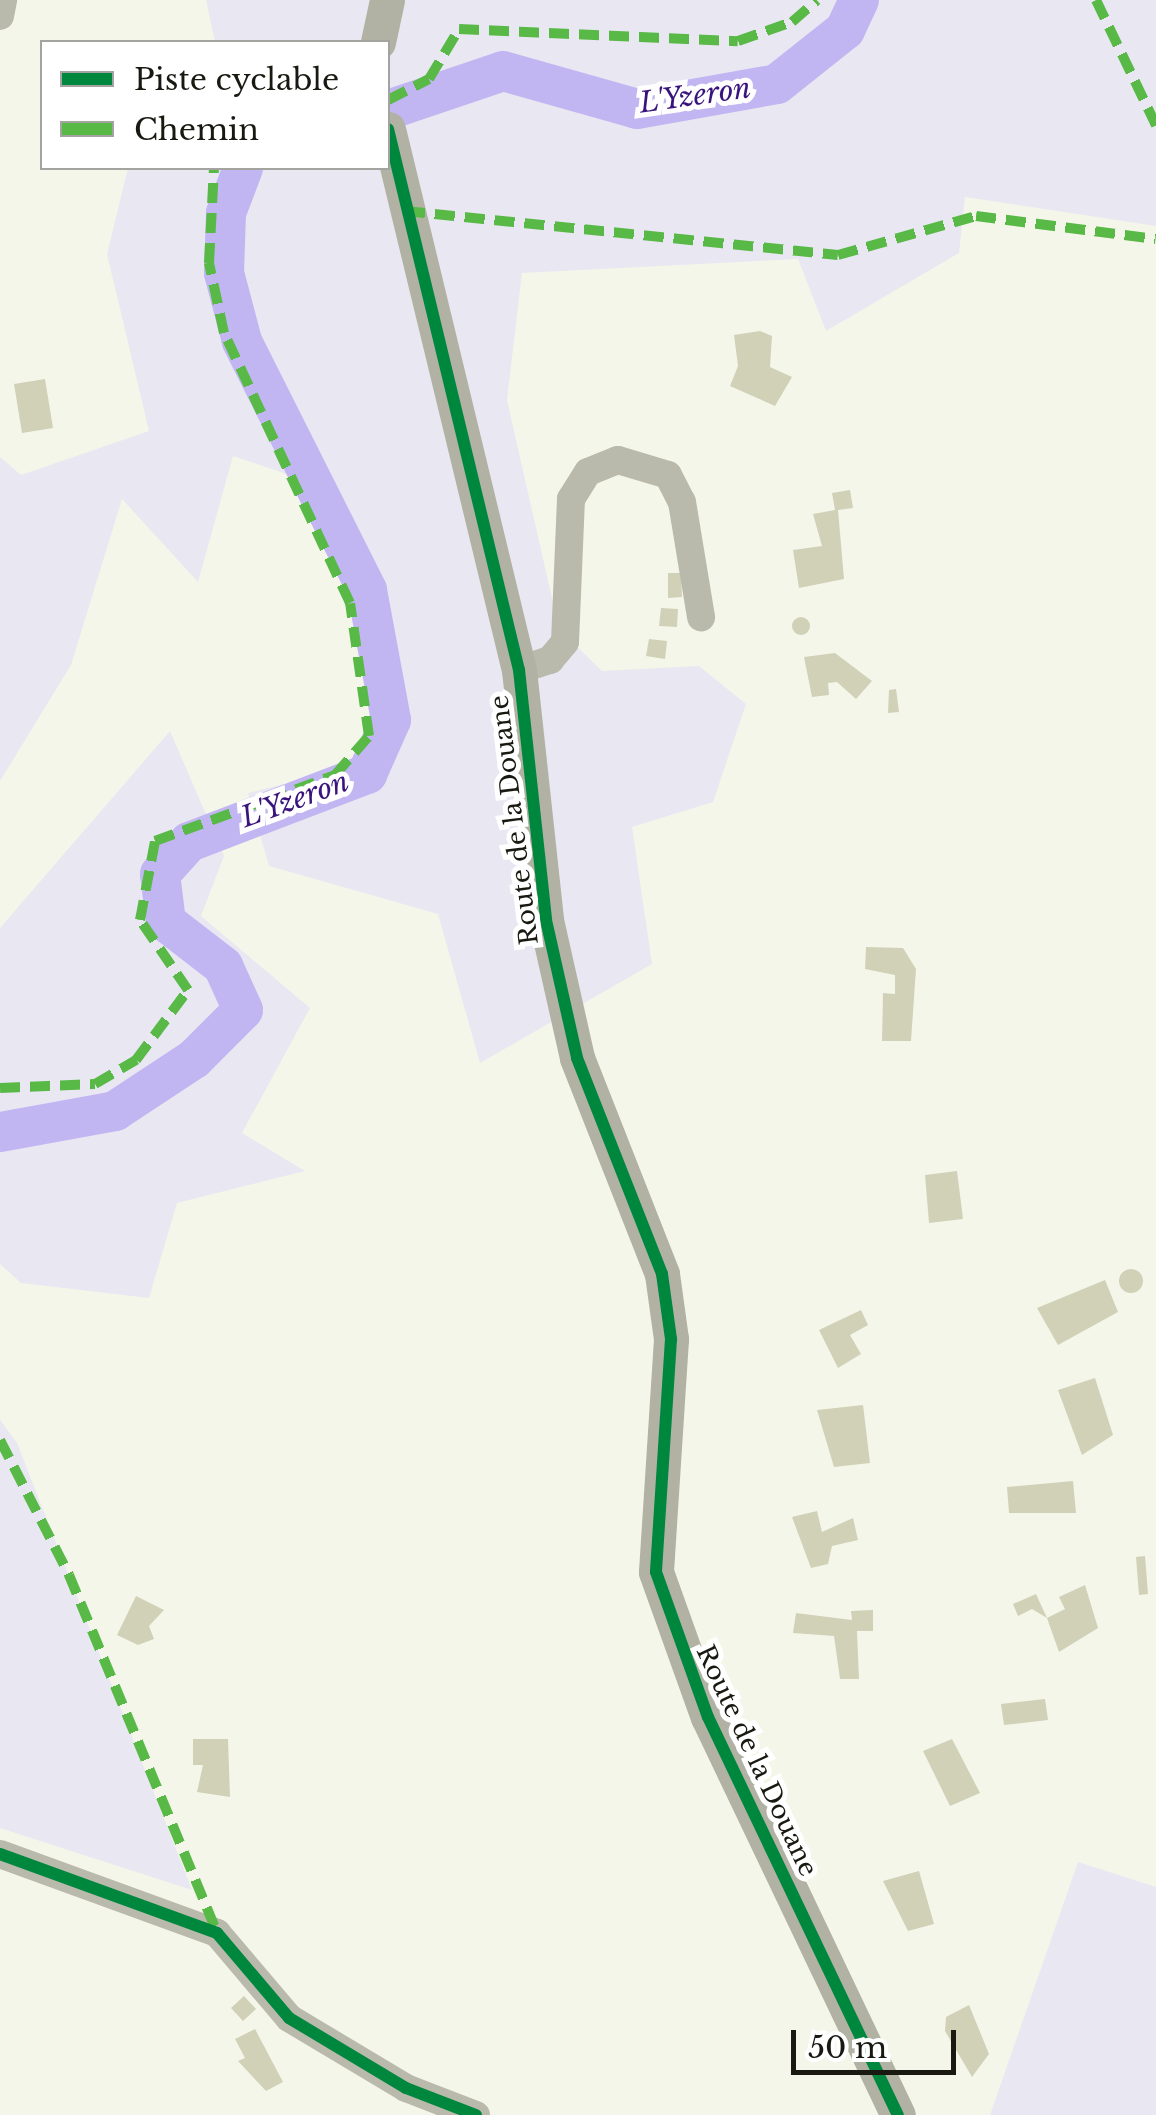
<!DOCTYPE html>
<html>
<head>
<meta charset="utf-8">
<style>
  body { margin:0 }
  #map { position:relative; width:1156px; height:2115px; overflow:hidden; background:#f5f6ea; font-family:"Libre Baskerville",serif }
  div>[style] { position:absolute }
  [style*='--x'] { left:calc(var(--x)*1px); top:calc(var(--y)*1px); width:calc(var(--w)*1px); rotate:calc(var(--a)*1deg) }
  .green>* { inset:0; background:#e9e7f2 }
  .river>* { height:40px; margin:-20px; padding:0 20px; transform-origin:20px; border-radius:20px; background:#c2b6f2 }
  .building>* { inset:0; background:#d0d1b7 }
  .round { border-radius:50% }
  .minor>* { height:28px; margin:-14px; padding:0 14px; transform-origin:14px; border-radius:14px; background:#b9baac }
  .major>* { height:35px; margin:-17.5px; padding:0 17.5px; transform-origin:17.5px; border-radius:17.5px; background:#b1b2a3 }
  .quiet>* { height:10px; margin-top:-5px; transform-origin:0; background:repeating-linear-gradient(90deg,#58b947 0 20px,transparent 0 30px) }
  .cycleway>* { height:12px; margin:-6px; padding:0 6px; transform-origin:6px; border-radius:6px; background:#00873e }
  span { translate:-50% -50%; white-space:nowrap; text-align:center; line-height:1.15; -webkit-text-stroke:10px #fff; paint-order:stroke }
  .street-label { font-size:25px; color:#191912 }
  .water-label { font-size:28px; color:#3a147d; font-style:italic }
  .legend { position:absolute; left:40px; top:40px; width:350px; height:130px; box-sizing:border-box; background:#fff; border:2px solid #a3a3a0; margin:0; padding:12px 18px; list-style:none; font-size:30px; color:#191912 }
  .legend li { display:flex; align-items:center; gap:20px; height:50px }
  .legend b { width:50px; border:2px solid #a3a3a0 }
  .scale { position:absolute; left:791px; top:2030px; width:165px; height:45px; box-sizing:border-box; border:5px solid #191912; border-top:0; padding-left:12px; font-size:30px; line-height:35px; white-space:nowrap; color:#191912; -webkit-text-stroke:8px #fff; paint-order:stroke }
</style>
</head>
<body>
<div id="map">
  <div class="green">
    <div style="clip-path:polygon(206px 0,1156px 0,1156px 226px,965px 197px,959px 253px,826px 331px,798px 259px,522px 273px,507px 400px,559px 629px,602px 671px,699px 666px,746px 704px,713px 802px,632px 827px,652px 964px,480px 1063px,438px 914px,269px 866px,248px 793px,359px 766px,381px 721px,358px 599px,301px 479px,233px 456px,198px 582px,122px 499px,71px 665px,0 781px,0 457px,21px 475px,149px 431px,107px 254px,128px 168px,388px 168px,388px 42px,215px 42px)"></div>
    <div style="clip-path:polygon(170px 731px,224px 856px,201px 916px,310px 1008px,242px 1133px,305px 1171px,177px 1203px,149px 1298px,21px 1283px,0 1264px,0 928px)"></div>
    <div style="clip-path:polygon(0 1420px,17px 1443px,192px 1890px,0 1828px)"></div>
    <div style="clip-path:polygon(1078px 1862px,1156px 1887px,1156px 2115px,990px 2115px)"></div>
  </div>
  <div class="river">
    <div style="--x:388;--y:110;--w:121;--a:-18.7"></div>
    <div style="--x:503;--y:71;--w:139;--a:15.8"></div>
    <div style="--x:637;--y:109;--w:142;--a:-10.1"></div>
    <div style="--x:777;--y:84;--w:87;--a:-38.5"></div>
    <div style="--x:845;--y:30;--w:33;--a:-65"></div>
    <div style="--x:0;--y:1132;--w:117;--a:-10.3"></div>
    <div style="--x:115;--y:1111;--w:95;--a:-33.4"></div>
    <div style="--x:194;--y:1059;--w:69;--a:-45"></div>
    <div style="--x:243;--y:1010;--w:48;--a:-114.4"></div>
    <div style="--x:223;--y:966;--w:72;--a:-142.3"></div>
    <div style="--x:166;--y:922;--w:48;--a:-97.1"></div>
    <div style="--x:160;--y:874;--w:43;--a:-47.8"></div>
    <div style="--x:189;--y:842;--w:191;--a:-20.9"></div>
    <div style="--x:367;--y:774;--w:59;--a:-66"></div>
    <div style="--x:391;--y:720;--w:132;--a:-100.5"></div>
    <div style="--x:367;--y:590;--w:279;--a:-116.7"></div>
    <div style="--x:242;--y:341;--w:70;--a:-104.8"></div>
    <div style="--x:224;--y:273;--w:60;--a:-88.1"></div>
    <div style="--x:226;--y:213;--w:48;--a:-69.3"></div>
  </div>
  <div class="building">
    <div style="clip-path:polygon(760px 331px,772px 336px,770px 367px,792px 377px,775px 406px,730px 386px,738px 366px,734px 335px)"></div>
    <div style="clip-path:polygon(45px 379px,53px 428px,22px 433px,14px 384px)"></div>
    <div style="clip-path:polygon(850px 490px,853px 508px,838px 510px,844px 579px,799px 588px,793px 550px,822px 546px,813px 514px,835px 510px,832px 493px)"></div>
    <div style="clip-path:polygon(668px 573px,681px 573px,682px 597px,668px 598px)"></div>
    <div style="clip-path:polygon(661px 608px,678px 609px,677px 627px,659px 626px)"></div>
    <div class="round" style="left:792px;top:617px;width:18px;height:18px"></div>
    <div style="clip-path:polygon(649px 639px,667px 641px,665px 659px,646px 656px)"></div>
    <div style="clip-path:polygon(835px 653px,872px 681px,856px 699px,837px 682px,828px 683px,829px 695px,812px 697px,804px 657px)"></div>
    <div style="clip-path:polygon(896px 689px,899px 712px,888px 713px,889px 690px)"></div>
    <div style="clip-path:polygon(866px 947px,903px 948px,916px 969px,911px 1041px,882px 1041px,883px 993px,895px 994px,895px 975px,865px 969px)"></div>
    <div style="clip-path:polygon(957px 1171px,963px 1219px,929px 1223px,925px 1175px)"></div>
    <div class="round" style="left:1119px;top:1269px;width:24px;height:24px"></div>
    <div style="clip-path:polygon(1105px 1280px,1118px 1312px,1058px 1345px,1037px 1308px)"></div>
    <div style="clip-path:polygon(861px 1310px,868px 1325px,850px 1335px,861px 1354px,838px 1368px,819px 1330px)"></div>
    <div style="clip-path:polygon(1095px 1378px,1113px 1435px,1082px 1455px,1058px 1390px)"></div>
    <div style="clip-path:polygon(863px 1405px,870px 1463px,834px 1467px,817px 1410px)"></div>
    <div style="clip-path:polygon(1073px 1481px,1076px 1513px,1009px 1513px,1007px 1487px)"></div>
    <div style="clip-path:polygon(817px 1511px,822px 1532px,853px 1518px,858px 1540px,832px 1546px,828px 1564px,811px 1568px,792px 1517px)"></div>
    <div style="clip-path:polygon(1145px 1556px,1148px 1594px,1139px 1595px,1136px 1557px)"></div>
    <div style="clip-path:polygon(1085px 1585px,1098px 1628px,1059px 1652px,1047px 1618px,1032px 1609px,1018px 1616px,1013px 1604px,1036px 1594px,1047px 1618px,1065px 1609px,1059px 1597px)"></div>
    <div style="clip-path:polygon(136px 1596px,164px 1610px,149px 1626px,154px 1639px,138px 1645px,117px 1635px)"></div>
    <div style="clip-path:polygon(873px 1610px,873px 1631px,857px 1631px,859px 1679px,840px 1679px,834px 1636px,793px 1633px,796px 1613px,852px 1620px,851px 1611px)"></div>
    <div style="clip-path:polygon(1045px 1699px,1048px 1720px,1004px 1725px,1001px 1704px)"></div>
    <div style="clip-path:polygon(193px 1739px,228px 1739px,230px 1797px,197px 1792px,203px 1765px,193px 1765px)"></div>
    <div style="clip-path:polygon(952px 1739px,980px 1793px,950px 1806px,923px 1751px)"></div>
    <div style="clip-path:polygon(919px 1871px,934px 1924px,908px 1931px,883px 1881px)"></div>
    <div style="clip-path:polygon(244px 1996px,256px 2009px,243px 2021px,231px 2008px)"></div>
    <div style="clip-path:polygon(969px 2005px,989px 2054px,972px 2077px,945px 2031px,946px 2017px)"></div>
    <div style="clip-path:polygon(255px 2029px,283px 2082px,266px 2091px,238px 2061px,245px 2058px,235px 2039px)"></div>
  </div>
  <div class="minor">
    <div style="--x:0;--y:16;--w:16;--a:-79"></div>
    <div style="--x:519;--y:670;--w:33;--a:-18"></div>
    <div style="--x:550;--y:660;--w:23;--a:-50"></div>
    <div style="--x:565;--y:642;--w:143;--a:-87.6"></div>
    <div style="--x:571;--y:499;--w:32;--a:-58"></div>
    <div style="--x:588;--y:472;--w:32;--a:-22"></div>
    <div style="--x:618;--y:460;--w:52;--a:16.7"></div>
    <div style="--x:668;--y:475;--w:30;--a:63"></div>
    <div style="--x:682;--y:502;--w:117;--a:80.6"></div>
    <div style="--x:0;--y:1854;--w:231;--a:20"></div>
    <div style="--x:217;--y:1933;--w:111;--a:49.7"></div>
    <div style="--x:289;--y:2018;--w:136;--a:30.9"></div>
    <div style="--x:406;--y:2088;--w:75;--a:21.1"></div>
  </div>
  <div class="major">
    <div style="--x:378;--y:42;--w:43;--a:-77.9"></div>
    <div style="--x:388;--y:129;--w:557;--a:76.39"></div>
    <div style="--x:519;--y:670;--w:251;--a:83.8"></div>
    <div style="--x:546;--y:920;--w:141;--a:77.3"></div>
    <div style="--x:577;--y:1058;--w:232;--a:68.5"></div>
    <div style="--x:662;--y:1274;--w:66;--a:82.1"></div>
    <div style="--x:671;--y:1339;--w:233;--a:93.7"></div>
    <div style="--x:656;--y:1572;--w:154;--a:70.3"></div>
    <div style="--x:708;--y:1717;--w:441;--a:64.5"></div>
  </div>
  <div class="quiet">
    <div style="--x:1096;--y:0;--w:139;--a:64.4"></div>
    <div style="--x:388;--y:100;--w:46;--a:-27.1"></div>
    <div style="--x:429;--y:79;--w:58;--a:-59"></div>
    <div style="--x:459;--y:29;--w:279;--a:2.5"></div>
    <div style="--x:738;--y:41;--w:57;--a:-19.4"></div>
    <div style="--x:792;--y:22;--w:33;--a:-41"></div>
    <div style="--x:405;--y:211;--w:435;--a:5.8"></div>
    <div style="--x:838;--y:255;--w:143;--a:-15.8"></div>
    <div style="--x:976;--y:216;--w:181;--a:7.3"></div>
    <div style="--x:0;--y:1088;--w:95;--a:-2.4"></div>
    <div style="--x:95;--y:1084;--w:48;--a:-30.3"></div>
    <div style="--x:136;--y:1060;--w:87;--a:-53.4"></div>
    <div style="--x:188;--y:990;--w:85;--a:-124.4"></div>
    <div style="--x:140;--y:920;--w:80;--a:-79.2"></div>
    <div style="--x:155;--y:841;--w:192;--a:-20.1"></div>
    <div style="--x:335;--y:775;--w:52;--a:-48.9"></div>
    <div style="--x:369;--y:736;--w:134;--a:-98.1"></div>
    <div style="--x:350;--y:603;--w:298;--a:-115"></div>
    <div style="--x:224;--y:333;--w:72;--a:-102.1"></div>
    <div style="--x:209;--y:263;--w:95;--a:-87"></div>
    <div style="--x:0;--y:1440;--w:152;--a:62.9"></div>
    <div style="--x:69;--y:1575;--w:387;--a:67.5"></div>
  </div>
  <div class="cycleway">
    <div style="--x:388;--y:129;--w:557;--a:76.39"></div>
    <div style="--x:519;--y:670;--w:251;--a:83.8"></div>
    <div style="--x:546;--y:920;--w:141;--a:77.3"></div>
    <div style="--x:577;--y:1058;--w:232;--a:68.5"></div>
    <div style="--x:662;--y:1274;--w:66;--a:82.1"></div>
    <div style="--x:671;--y:1339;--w:233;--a:93.7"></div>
    <div style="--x:656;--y:1572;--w:154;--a:70.3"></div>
    <div style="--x:708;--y:1717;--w:441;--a:64.5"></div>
    <div style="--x:0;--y:1854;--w:231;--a:20"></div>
    <div style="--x:217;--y:1933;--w:111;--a:49.7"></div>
    <div style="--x:289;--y:2018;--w:136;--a:30.9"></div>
    <div style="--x:406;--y:2088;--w:75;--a:21.1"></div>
  </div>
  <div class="street-label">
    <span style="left:515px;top:820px;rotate:-97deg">Route de la Douane</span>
    <span style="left:756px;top:1761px;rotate:65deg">Route de la Douane</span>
  </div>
  <div class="water-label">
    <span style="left:695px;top:96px;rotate:-8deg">L'Yzeron</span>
    <span style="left:295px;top:800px;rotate:-20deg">L'Yzeron</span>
  </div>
  <ul class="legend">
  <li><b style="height:12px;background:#00873e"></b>Piste cyclable</li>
  <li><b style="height:12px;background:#58b947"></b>Chemin</li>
  </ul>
  <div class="scale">50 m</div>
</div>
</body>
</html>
